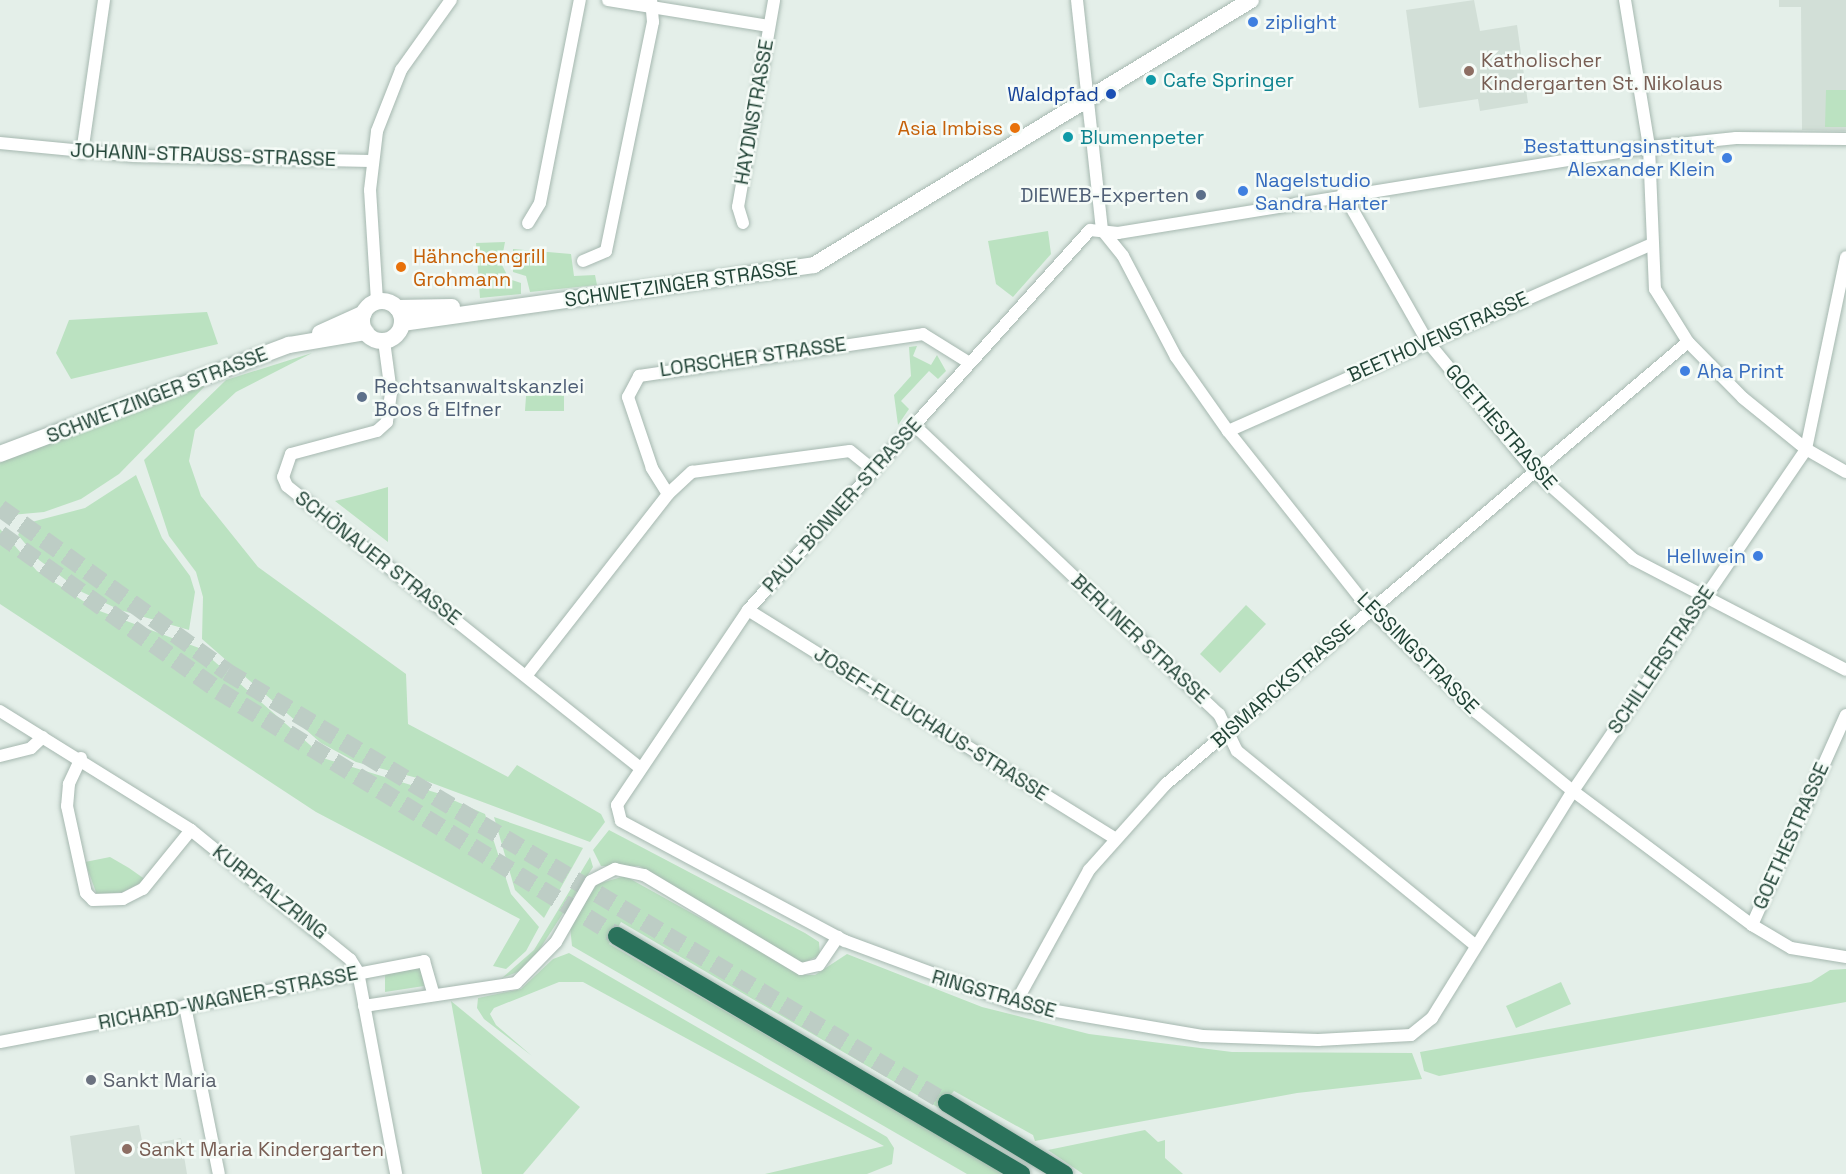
<!DOCTYPE html>
<html>
<head>
<meta charset="utf-8">
<style>
  body { margin:0 }
  #map { position:relative; width:1846px; height:1174px; overflow:hidden; background:#e4efe9; font-family:"Space Grotesk",sans-serif }
  div>[style] { position:absolute }
  [style*='--x'] { left:calc(var(--x)*1px); top:calc(var(--y)*1px); width:calc(var(--w)*1px); rotate:calc(var(--a)*1deg) }
  .built>* { inset:0; background:#d2dfd7 }
  .green>* { inset:0; background:#bbe2c1 }
  .highway-tunnel>* { height:18px; margin-top:-9px; transform-origin:0; background:repeating-linear-gradient(90deg,#bdcdc5 0 18px,transparent 0 27px) }
  .roads { filter:drop-shadow(0 0 2px #a6b8b0) drop-shadow(0 0 2px #a6b8b0) }
  .street>* { height:12px; margin:-6px; padding:0 6px; transform-origin:6px; border-radius:6px; background:#fff }
  .secondary>* { height:16px; margin:-8px; padding:0 8px; transform-origin:8px; border-radius:8px; background:#fff }
  .secondary>.ring { margin:-8px; padding:0; box-sizing:content-box; background:none; border:16px solid #fff; border-radius:50% }
  .highway>* { height:18px; margin:-9px; padding:0 9px; transform-origin:9px; border-radius:9px; background:#2a725b }
  .dots>* { width:16px; height:16px; translate:-50% -50%; box-sizing:border-box; border:3px solid #f5fbf7; border-radius:50% }
  span { translate:-50% -50%; white-space:nowrap; text-align:center; line-height:1.15; -webkit-text-stroke:5px #f5fbf7; paint-order:stroke }
  .shop-label { font-size:20px; color:#366cbe }
  .left { translate:0 -50%; text-align:left }
  .right { translate:-100% -50%; text-align:right }
  .education-label { font-size:20px; color:#785e54 }
  .culture-label { font-size:20px; color:#0d838f }
  .transit-label { font-size:20px; color:#164399 }
  .street-label { font-size:20px; color:#214336 }
  .food-label { font-size:20px; color:#c56008 }
  .service-label { font-size:20px; color:#4e5e75 }
  .worship-label { font-size:20px; color:#5b616d }
</style>
</head>
<body>
<div id="map">
  <div class="built">
    <div style="clip-path:polygon(1474px 0,1480px 31px,1517px 25px,1528px 103px,1480px 111px,1478px 99px,1419px 108px,1406px 10px)"></div>
    <div style="clip-path:polygon(1779px 0,1846px 0,1846px 131px,1802px 130px,1801px 7px,1779px 7px)"></div>
    <div style="clip-path:polygon(139px 1125px,143px 1146px,181px 1138px,187px 1174px,75px 1174px,70px 1136px)"></div>
  </div>
  <div class="green">
    <div style="clip-path:polygon(1826px 90px,1846px 90px,1846px 127px,1825px 127px)"></div>
    <div style="clip-path:polygon(1048px 231px,1051px 254px,1013px 297px,996px 284px,988px 241px)"></div>
    <div style="clip-path:polygon(505px 242px,501px 263px,509px 279px,521px 283px,521px 294px,480px 298px,476px 243px)"></div>
    <div style="clip-path:polygon(513px 249px,571px 254px,574px 276px,595px 275px,597px 285px,530px 292px,526px 276px,513px 272px)"></div>
    <div style="clip-path:polygon(207px 312px,218px 344px,71px 379px,56px 353px,69px 320px)"></div>
    <div style="clip-path:polygon(917px 346px,913px 356px,931px 365px,937px 355px,946px 371px,938px 379px,929px 371px,901px 401px,909px 409px,898px 425px,894px 395px,911px 376px,909px 347px)"></div>
    <div style="clip-path:polygon(312px 353px,236px 392px,195px 430px,189px 461px,201px 496px,258px 567px,406px 674px,408px 724px,508px 777px,517px 765px,601px 814px,605px 822px,590px 842px,421px 779px,356px 762px,321px 743px,202px 639px,203px 597px,196px 572px,169px 536px,144px 460px,226px 380px)"></div>
    <div style="clip-path:polygon(207px 384px,119px 474px,81px 499px,44px 512px,0 516px,0 462px)"></div>
    <div style="clip-path:polygon(564px 394px,564px 411px,525px 411px,526px 396px)"></div>
    <div style="clip-path:polygon(136px 475px,162px 538px,190px 576px,195px 592px,189px 630px,120px 610px,82px 592px,39px 560px,18px 535px,24px 524px,85px 508px)"></div>
    <div style="clip-path:polygon(388px 487px,388px 542px,335px 501px,363px 494px)"></div>
    <div style="clip-path:polygon(0 529px,37px 571px,97px 610px,199px 648px,326px 759px,437px 793px,485px 814px,511px 894px,539px 927px,526px 951px,506px 969px,493px 966px,520px 919px,316px 812px,0 604px)"></div>
    <div style="clip-path:polygon(1246px 605px,1266px 624px,1220px 673px,1200px 654px)"></div>
    <div style="clip-path:polygon(494px 817px,583px 848px,544px 918px,515px 890px)"></div>
    <div style="clip-path:polygon(609px 830px,805px 933px,819px 942px,820px 955px,803px 963px,790px 958px,639px 866px,601px 866px,593px 850px)"></div>
    <div style="clip-path:polygon(110px 857px,129px 868px,146px 880px,123px 892px,97px 895px,85px 862px)"></div>
    <div style="clip-path:polygon(590px 857px,593px 867px,532px 961px,520px 971px,502px 978px,534px 950px)"></div>
    <div style="clip-path:polygon(625px 876px,803px 975px,815px 975px,847px 954px,982px 1007px,1089px 1034px,1232px 1052px,1412px 1053px,1422px 1079px,1297px 1093px,1035px 1141px,1033px 1135px,954px 1091px,939px 1108px,621px 922px,609px 944px,1006px 1174px,967px 1174px,572px 946px,570px 926px,597px 884px)"></div>
    <div style="clip-path:polygon(569px 953px,887px 1137px,894px 1148px,892px 1164px,867px 1174px,765px 1174px,884px 1146px,583px 982px,559px 982px,494px 1008px,490px 1014px,496px 1025px,532px 1056px,484px 1019px,477px 1008px,478px 998px,521px 989px,553px 959px)"></div>
    <div style="clip-path:polygon(421px 966px,424px 986px,385px 992px,385px 973px)"></div>
    <div style="clip-path:polygon(1846px 969px,1846px 1002px,1439px 1076px,1424px 1071px,1422px 1061px,1420px 1052px,1811px 982px,1830px 970px)"></div>
    <div style="clip-path:polygon(1561px 982px,1571px 1004px,1516px 1028px,1506px 1006px)"></div>
    <div style="clip-path:polygon(451px 1001px,580px 1107px,523px 1174px,482px 1174px)"></div>
    <div style="clip-path:polygon(1145px 1130px,1158px 1142px,1165px 1140px,1165px 1158px,1183px 1174px,1083px 1174px,1048px 1150px)"></div>
  </div>
  <div class="highway-tunnel">
    <div style="--x:0;--y:508;--w:280;--a:35.8"></div>
    <div style="--x:227;--y:672;--w:839;--a:30.91"></div>
    <div style="--x:0;--y:534;--w:269;--a:35.6"></div>
    <div style="--x:219;--y:691;--w:467;--a:31.6"></div>
  </div>
  <div class="roads">
    <div class="street">
      <div style="--x:608;--y:0;--w:163;--a:9.2"></div>
      <div style="--x:1077;--y:0;--w:231;--a:83.8"></div>
      <div style="--x:1625;--y:0;--w:149;--a:80.7"></div>
      <div style="--x:1649;--y:147;--w:142;--a:87.6"></div>
      <div style="--x:1655;--y:289;--w:62;--a:58.1"></div>
      <div style="--x:1688;--y:342;--w:78;--a:45.5"></div>
      <div style="--x:1743;--y:398;--w:81;--a:39"></div>
      <div style="--x:1806;--y:449;--w:46;--a:29.9"></div>
      <div style="--x:1846;--y:139;--w:110;--a:-179.5"></div>
      <div style="--x:1736;--y:138;--w:87;--a:174.1"></div>
      <div style="--x:1649;--y:147;--w:538;--a:170.8"></div>
      <div style="--x:1118;--y:233;--w:28;--a:-174"></div>
      <div style="--x:1090;--y:230;--w:511;--a:131.99"></div>
      <div style="--x:748;--y:610;--w:235;--a:123.9"></div>
      <div style="--x:617;--y:805;--w:16;--a:76"></div>
      <div style="--x:621;--y:821;--w:254;--a:28.2"></div>
      <div style="--x:845;--y:941;--w:181;--a:20.3"></div>
      <div style="--x:1015;--y:1004;--w:190;--a:9.7"></div>
      <div style="--x:1202;--y:1036;--w:116;--a:2"></div>
      <div style="--x:1318;--y:1040;--w:93;--a:-3.1"></div>
      <div style="--x:1411;--y:1035;--w:27;--a:-39"></div>
      <div style="--x:1432;--y:1018;--w:267;--a:-58.2"></div>
      <div style="--x:1573;--y:791;--w:414;--a:-55.7"></div>
      <div style="--x:1806;--y:449;--w:196;--a:-78.2"></div>
      <div style="--x:0;--y:143;--w:136;--a:5.5"></div>
      <div style="--x:135;--y:156;--w:236;--a:1.2"></div>
      <div style="--x:82;--y:153;--w:155;--a:-81.8"></div>
      <div style="--x:1343;--y:193;--w:170;--a:60.4"></div>
      <div style="--x:1427;--y:341;--w:168;--a:50.5"></div>
      <div style="--x:1534;--y:471;--w:132;--a:41.6"></div>
      <div style="--x:1633;--y:559;--w:240;--a:27.5"></div>
      <div style="--x:528;--y:223;--w:23;--a:-59"></div>
      <div style="--x:540;--y:203;--w:207;--a:-78.9"></div>
      <div style="--x:743;--y:223;--w:17;--a:-107"></div>
      <div style="--x:738;--y:207;--w:210;--a:-80.1"></div>
      <div style="--x:1102;--y:230;--w:33;--a:51"></div>
      <div style="--x:1123;--y:256;--w:114;--a:62.3"></div>
      <div style="--x:1176;--y:357;--w:90;--a:54.9"></div>
      <div style="--x:1228;--y:431;--w:222;--a:51.6"></div>
      <div style="--x:1366;--y:605;--w:153;--a:44.2"></div>
      <div style="--x:1476;--y:712;--w:125;--a:39.2"></div>
      <div style="--x:1573;--y:791;--w:224;--a:36.8"></div>
      <div style="--x:1752;--y:925;--w:45;--a:30.5"></div>
      <div style="--x:1791;--y:948;--w:56;--a:9.3"></div>
      <div style="--x:583;--y:261;--w:25;--a:-23"></div>
      <div style="--x:606;--y:251;--w:234;--a:-78.4"></div>
      <div style="--x:653;--y:22;--w:22;--a:-95"></div>
      <div style="--x:377;--y:301;--w:111;--a:-93.6"></div>
      <div style="--x:370;--y:190;--w:59;--a:-83.2"></div>
      <div style="--x:377;--y:131;--w:66;--a:-68.5"></div>
      <div style="--x:401;--y:70;--w:86;--a:-54.5"></div>
      <div style="--x:384;--y:341;--w:52;--a:82.3"></div>
      <div style="--x:391;--y:393;--w:29;--a:98"></div>
      <div style="--x:387;--y:422;--w:13;--a:138"></div>
      <div style="--x:377;--y:431;--w:89;--a:165"></div>
      <div style="--x:291;--y:454;--w:24;--a:109"></div>
      <div style="--x:283;--y:477;--w:10;--a:66"></div>
      <div style="--x:287;--y:486;--w:452;--a:38.6"></div>
      <div style="--x:913;--y:424;--w:422;--a:43.5"></div>
      <div style="--x:1219;--y:714;--w:41;--a:64.1"></div>
      <div style="--x:1237;--y:751;--w:306;--a:39.2"></div>
      <div style="--x:1228;--y:431;--w:460;--a:-23.8"></div>
      <div style="--x:668;--y:494;--w:31;--a:-122"></div>
      <div style="--x:652;--y:468;--w:75;--a:-108.7"></div>
      <div style="--x:628;--y:397;--w:24;--a:-62"></div>
      <div style="--x:639;--y:376;--w:287;--a:-8.4"></div>
      <div style="--x:923;--y:334;--w:53;--a:31.9"></div>
      <div style="--x:748;--y:610;--w:431;--a:31.9"></div>
      <div style="--x:526;--y:676;--w:231;--a:-52"></div>
      <div style="--x:668;--y:494;--w:33;--a:-43"></div>
      <div style="--x:692;--y:472;--w:159;--a:-7.6"></div>
      <div style="--x:850;--y:451;--w:28;--a:39"></div>
      <div style="--x:0;--y:711;--w:225;--a:31.9"></div>
      <div style="--x:191;--y:830;--w:205;--a:39.1"></div>
      <div style="--x:350;--y:959;--w:15;--a:58"></div>
      <div style="--x:358;--y:972;--w:206;--a:79.3"></div>
      <div style="--x:0;--y:756;--w:32;--a:-14"></div>
      <div style="--x:31;--y:748;--w:16;--a:-43"></div>
      <div style="--x:81;--y:758;--w:29;--a:115"></div>
      <div style="--x:69;--y:784;--w:22;--a:95"></div>
      <div style="--x:67;--y:806;--w:89;--a:77.7"></div>
      <div style="--x:86;--y:893;--w:10;--a:45"></div>
      <div style="--x:93;--y:900;--w:30;--a:-2"></div>
      <div style="--x:123;--y:899;--w:22;--a:-27"></div>
      <div style="--x:143;--y:889;--w:76;--a:-50.9"></div>
      <div style="--x:1752;--y:925;--w:230;--a:-65.9"></div>
      <div style="--x:1015;--y:1004;--w:153;--a:-61.1"></div>
      <div style="--x:1089;--y:870;--w:115;--a:-48.2"></div>
      <div style="--x:1166;--y:784;--w:684;--a:-40.26"></div>
      <div style="--x:185;--y:1006;--w:171;--a:78.6"></div>
      <div style="--x:364;--y:1006;--w:154;--a:-8.6"></div>
      <div style="--x:516;--y:983;--w:57;--a:-45.7"></div>
      <div style="--x:556;--y:942;--w:70;--a:-60.2"></div>
      <div style="--x:591;--y:881;--w:27;--a:-27"></div>
      <div style="--x:615;--y:869;--w:30;--a:12"></div>
      <div style="--x:644;--y:875;--w:183;--a:30.9"></div>
      <div style="--x:801;--y:969;--w:18;--a:-13"></div>
      <div style="--x:819;--y:965;--w:34;--a:-56"></div>
      <div style="--x:0;--y:1042;--w:432;--a:-10.8"></div>
      <div style="--x:424;--y:961;--w:32;--a:74"></div>
    </div>
    <div class="secondary">
      <div class="ring" style="left:362px;top:301px;width:24px;height:24px"></div>
      <div style="--x:397;--y:308;--w:55;--a:-1"></div>
      <div style="--x:402;--y:323;--w:416;--a:-8"></div>
      <div style="--x:814;--y:265;--w:511;--a:-31.23"></div>
      <div style="--x:320;--y:333;--w:48;--a:-24.4"></div>
      <div style="--x:0;--y:454;--w:309;--a:-20.7"></div>
      <div style="--x:289;--y:345;--w:78;--a:-9.6"></div>
    </div>
    <div class="highway">
      <div style="--x:617;--y:936;--w:469;--a:30.5"></div>
      <div style="--x:947;--y:1103;--w:137;--a:31.3"></div>
    </div>
  </div>
  <div class="dots">
    <div style="left:1253px;top:22px;background:#3f7fe0"></div>
    <div style="left:1469px;top:71px;background:#8d6e63"></div>
    <div style="left:1151px;top:80px;background:#0f9aa8"></div>
    <div style="left:1111px;top:94px;background:#1a4fb4"></div>
    <div style="left:1015px;top:128px;background:#e8710a"></div>
    <div style="left:1068px;top:137px;background:#0f9aa8"></div>
    <div style="left:1727px;top:158px;background:#3f7fe0"></div>
    <div style="left:1243px;top:191px;background:#3f7fe0"></div>
    <div style="left:1201px;top:195px;background:#5c6f8a"></div>
    <div style="left:401px;top:267px;background:#e8710a"></div>
    <div style="left:1685px;top:371px;background:#3f7fe0"></div>
    <div style="left:362px;top:397px;background:#5c6f8a"></div>
    <div style="left:1758px;top:556px;background:#3f7fe0"></div>
    <div style="left:91px;top:1080px;background:#6b7280"></div>
    <div style="left:127px;top:1149px;background:#8d6e63"></div>
  </div>
  <div class="shop-label">
    <span class="left" style="left:1265px;top:22px">ziplight</span>
    <span class="right" style="left:1715px;top:158px">Bestattungsinstitut<br>Alexander Klein</span>
    <span class="left" style="left:1255px;top:192px">Nagelstudio<br>Sandra Harter</span>
    <span class="left" style="left:1697px;top:371px">Aha Print</span>
    <span class="right" style="left:1746px;top:556px">Hellwein</span>
  </div>
  <div class="education-label">
    <span class="left" style="left:1481px;top:72px">Katholischer<br>Kindergarten St. Nikolaus</span>
    <span class="left" style="left:139px;top:1149px">Sankt Maria Kindergarten</span>
  </div>
  <div class="culture-label">
    <span class="left" style="left:1163px;top:80px">Cafe Springer</span>
    <span class="left" style="left:1080px;top:137px">Blumenpeter</span>
  </div>
  <div class="transit-label">
    <span class="right" style="left:1099px;top:94px">Waldpfad</span>
  </div>
  <div class="street-label">
    <span style="left:754px;top:112px;rotate:-80deg">HAYDNSTRASSE</span>
    <span style="left:203px;top:155px;rotate:2deg">JOHANN-STRAUSS-STRASSE</span>
    <span style="left:681px;top:284px;rotate:-8deg">SCHWETZINGER STRASSE</span>
    <span style="left:1438px;top:337px;rotate:-24deg">BEETHOVENSTRASSE</span>
    <span style="left:753px;top:357px;rotate:-8deg">LORSCHER STRASSE</span>
    <span style="left:157px;top:395px;rotate:-21deg">SCHWETZINGER STRASSE</span>
    <span style="left:1501px;top:427px;rotate:49deg">GOETHESTRASSE</span>
    <span style="left:842px;top:505px;rotate:-48deg">PAUL-BÖNNER-STRASSE</span>
    <span style="left:378px;top:558px;rotate:38deg">SCHÖNAUER STRASSE</span>
    <span style="left:1140px;top:639px;rotate:43deg">BERLINER STRASSE</span>
    <span style="left:1418px;top:653px;rotate:45deg">LESSINGSTRASSE</span>
    <span style="left:1661px;top:660px;rotate:-56deg">SCHILLERSTRASSE</span>
    <span style="left:1283px;top:684px;rotate:-41deg">BISMARCKSTRASSE</span>
    <span style="left:931px;top:724px;rotate:32deg">JOSEF-FLEUCHAUS-STRASSE</span>
    <span style="left:1791px;top:836px;rotate:-66deg">GOETHESTRASSE</span>
    <span style="left:270px;top:892px;rotate:38deg">KURPFALZRING</span>
    <span style="left:994px;top:994px;rotate:16deg">RINGSTRASSE</span>
    <span style="left:228px;top:998px;rotate:-11deg">RICHARD-WAGNER-STRASSE</span>
  </div>
  <div class="food-label">
    <span class="right" style="left:1003px;top:128px">Asia Imbiss</span>
    <span class="left" style="left:413px;top:268px">Hähnchengrill<br>Grohmann</span>
  </div>
  <div class="service-label">
    <span class="right" style="left:1189px;top:195px">DIEWEB-Experten</span>
    <span class="left" style="left:374px;top:398px">Rechtsanwaltskanzlei<br>Boos &amp; Elfner</span>
  </div>
  <div class="worship-label">
    <span class="left" style="left:103px;top:1080px">Sankt Maria</span>
  </div>
</div>
</body>
</html>
